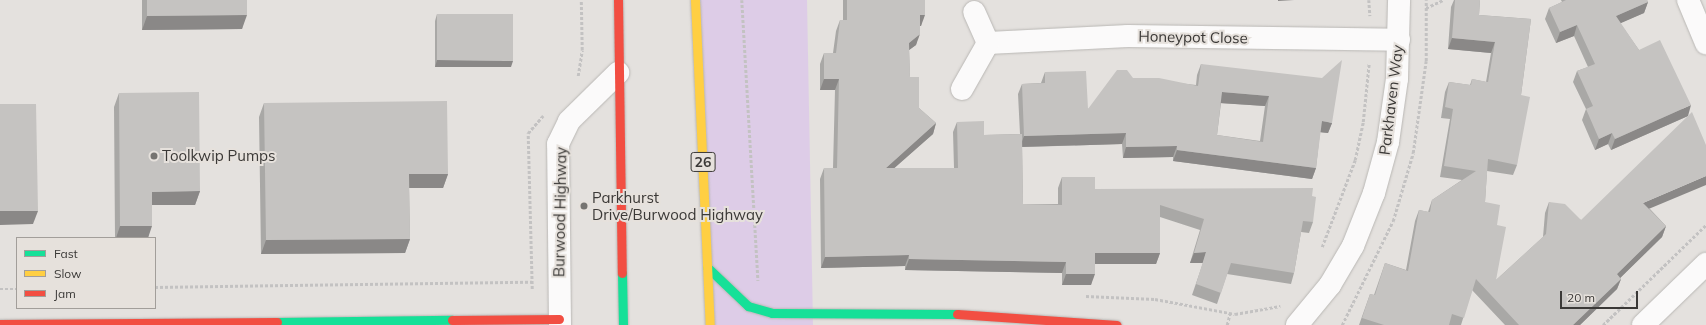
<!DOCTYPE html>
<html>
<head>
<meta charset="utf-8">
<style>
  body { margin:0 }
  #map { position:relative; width:1706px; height:325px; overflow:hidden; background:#e4e1de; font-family:Mulish,sans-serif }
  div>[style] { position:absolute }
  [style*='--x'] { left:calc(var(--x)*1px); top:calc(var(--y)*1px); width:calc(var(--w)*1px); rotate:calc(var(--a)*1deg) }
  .green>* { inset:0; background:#ddcce7 }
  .path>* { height:2.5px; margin-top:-1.25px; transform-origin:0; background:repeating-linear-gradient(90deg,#c3c2c2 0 3px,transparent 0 5px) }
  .roads { filter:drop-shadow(0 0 1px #b9b7b4) drop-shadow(0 0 1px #b9b7b4) }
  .street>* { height:22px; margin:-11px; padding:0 11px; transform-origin:11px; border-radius:11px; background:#fbfafa }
  .fast>* { height:9px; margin:-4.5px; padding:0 4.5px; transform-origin:4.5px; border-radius:4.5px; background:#16e098 }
  .slow>* { height:9px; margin:-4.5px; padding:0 4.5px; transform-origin:4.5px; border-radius:4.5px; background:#ffcf43 }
  .jam>* { height:9px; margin:-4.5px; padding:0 4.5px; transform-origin:4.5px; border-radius:4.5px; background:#f24e42 }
  .wall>* { inset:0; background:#a9a8a6 }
  .shaded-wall>* { inset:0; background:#8a8887 }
  .building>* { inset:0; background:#c5c3c1 }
  .dots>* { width:11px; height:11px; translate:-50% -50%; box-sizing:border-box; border:2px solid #e6e1dc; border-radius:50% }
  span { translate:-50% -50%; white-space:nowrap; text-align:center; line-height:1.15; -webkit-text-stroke:4px #e6e1dc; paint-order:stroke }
  .shield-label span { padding:1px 3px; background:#e6e1dc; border:1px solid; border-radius:3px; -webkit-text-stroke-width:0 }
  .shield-label { font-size:14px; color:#3b3937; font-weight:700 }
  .street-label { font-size:15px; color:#3b3937 }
  .poi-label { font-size:15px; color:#3b3937 }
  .left { translate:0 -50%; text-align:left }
  .legend { position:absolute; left:16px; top:237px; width:140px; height:72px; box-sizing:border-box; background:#e6e1dc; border:1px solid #a29e9a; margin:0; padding:5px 7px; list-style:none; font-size:12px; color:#3b3937 }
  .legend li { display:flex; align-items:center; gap:8px; height:20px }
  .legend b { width:20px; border:1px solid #a29e9a }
  .scale { position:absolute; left:1560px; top:291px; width:78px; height:18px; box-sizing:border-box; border:2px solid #3b3937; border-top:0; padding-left:5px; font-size:12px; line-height:14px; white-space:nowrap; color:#3b3937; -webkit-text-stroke:3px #e6e1dc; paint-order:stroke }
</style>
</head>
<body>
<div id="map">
  <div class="green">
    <div style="clip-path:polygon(695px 0,807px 0,813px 325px,710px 325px)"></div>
  </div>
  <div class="path">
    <div style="--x:742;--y:0;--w:281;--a:86.7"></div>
    <div style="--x:1369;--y:0;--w:16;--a:86"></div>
    <div style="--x:1426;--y:8;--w:19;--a:-25"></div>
    <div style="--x:578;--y:76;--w:26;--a:-81"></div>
    <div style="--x:582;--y:50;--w:50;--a:-91.1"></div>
    <div style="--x:1322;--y:247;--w:93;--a:-69.2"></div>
    <div style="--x:1355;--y:160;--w:39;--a:-78"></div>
    <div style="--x:1363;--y:122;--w:59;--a:-84.2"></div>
    <div style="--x:155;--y:287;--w:377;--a:-0.8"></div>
    <div style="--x:0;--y:289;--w:17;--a:0"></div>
    <div style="--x:532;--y:289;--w:156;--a:-91.5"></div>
    <div style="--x:528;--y:133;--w:23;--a:-49"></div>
    <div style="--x:1086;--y:296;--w:69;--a:2.5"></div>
    <div style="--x:1155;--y:299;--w:81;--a:10.6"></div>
    <div style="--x:1235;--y:314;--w:46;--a:-10.1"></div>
    <div style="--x:1227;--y:325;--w:12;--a:-76"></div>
    <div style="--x:1342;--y:325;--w:116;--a:-63.9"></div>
    <div style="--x:1393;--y:221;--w:71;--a:-73.6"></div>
    <div style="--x:1413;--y:153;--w:93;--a:-82"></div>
    <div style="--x:1426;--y:61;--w:61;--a:-90"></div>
    <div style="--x:1603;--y:325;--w:144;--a:-44.2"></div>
  </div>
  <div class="roads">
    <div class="street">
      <div style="--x:1688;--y:0;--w:47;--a:67.3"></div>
      <div style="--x:988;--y:43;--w:140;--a:-2.9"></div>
      <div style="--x:1128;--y:36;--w:271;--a:0.8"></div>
      <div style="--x:962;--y:89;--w:53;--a:-60.5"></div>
      <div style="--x:988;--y:43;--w:34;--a:-114"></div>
      <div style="--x:560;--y:325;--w:181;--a:-90.6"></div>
      <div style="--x:558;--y:144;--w:25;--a:-64"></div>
      <div style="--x:569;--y:121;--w:69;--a:-44.4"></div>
      <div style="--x:1297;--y:325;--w:52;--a:-50.5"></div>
      <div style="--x:1330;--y:285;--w:45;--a:-59.5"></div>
      <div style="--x:1353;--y:246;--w:57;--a:-68.4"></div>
      <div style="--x:1374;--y:193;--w:53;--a:-74.6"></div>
      <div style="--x:1388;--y:142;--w:64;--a:-81.9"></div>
      <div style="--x:1397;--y:79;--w:79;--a:-88.5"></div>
      <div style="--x:1643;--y:325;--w:88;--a:-44.1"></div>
    </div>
    <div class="fast">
      <div style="--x:707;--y:267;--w:57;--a:43.6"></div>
      <div style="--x:748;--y:306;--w:25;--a:16"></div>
      <div style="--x:772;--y:313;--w:185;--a:0.3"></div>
      <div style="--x:622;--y:273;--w:52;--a:88.9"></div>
      <div style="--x:277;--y:322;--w:175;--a:-0.7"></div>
    </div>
    <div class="slow">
      <div style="--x:695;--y:0;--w:325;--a:87.4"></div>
    </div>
    <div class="jam">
      <div style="--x:618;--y:0;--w:273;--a:89.2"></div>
      <div style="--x:957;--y:314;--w:160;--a:3.9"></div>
      <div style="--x:452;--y:320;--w:107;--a:-0.5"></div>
      <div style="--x:0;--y:324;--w:277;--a:-0.4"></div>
    </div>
  </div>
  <div class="wall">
    <div style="clip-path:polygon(142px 0,247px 0,242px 29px,142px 30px)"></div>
    <div style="clip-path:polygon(evenodd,843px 0,925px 0,921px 26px,920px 26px,916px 45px,909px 50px,910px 77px,919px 108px,936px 123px,933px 134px,894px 168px,954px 168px,953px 132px,957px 122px,984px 135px,1020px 134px,1018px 94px,1022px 84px,1041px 83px,1045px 72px,1088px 109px,1133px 78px,1196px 85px,1197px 75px,1201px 64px,1332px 123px,1328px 133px,1320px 132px,1316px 168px,1312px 179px,1173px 161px,1173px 157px,1123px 158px,1122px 144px,1022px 147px,1023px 204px,1058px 204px,1058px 188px,1062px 177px,1095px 189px,1312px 196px,1313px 222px,1309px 233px,1301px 232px,1294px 273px,1291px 284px,1227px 274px,1217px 304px,1192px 295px,1203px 263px,1190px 263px,1200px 230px,1160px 217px,1160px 253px,1156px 264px,1095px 264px,1091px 285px,1062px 285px,1062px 273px,905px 270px,905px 266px,821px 268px,820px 179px,824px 168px,833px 168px,835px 90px,820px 90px,820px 64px,824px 53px,833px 53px,836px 31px,840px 20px,843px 20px,843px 0,1221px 103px,1265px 106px,1260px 141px,1217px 135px,1221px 103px)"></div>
    <div style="clip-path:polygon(1454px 0,1480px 0,1479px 15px,1531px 19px,1521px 95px,1517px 165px,1513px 175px,1487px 171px,1485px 202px,1497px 225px,1496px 280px,1543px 237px,1545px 213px,1549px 202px,1581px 220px,1650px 209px,1666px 226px,1662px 237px,1620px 278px,1621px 279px,1617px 289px,1580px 325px,1505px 325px,1472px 290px,1461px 325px,1359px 325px,1370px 294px,1374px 295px,1385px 263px,1406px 270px,1415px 221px,1419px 210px,1428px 212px,1432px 200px,1462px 180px,1440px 177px,1450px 119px,1441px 118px,1445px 92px,1449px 82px,1470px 85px,1472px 79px,1486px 82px,1491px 53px,1448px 49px,1451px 7px)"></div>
    <div style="clip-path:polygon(1561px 0,1647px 0,1648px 2px,1644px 13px,1620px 23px,1639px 50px,1688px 116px,1611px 150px,1608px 144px,1595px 150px,1582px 120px,1586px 109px,1573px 82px,1577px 71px,1588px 67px,1574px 36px,1556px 43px,1545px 19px,1549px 8px,1562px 2px)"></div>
    <div style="clip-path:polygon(437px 14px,511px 67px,435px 67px,435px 21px)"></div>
    <div style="clip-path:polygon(119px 93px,200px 191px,195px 205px,152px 205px,148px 238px,115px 238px,114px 107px)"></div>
    <div style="clip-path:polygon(264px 103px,448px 174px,443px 188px,409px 188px,410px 239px,405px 253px,261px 254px,259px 117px)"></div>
  </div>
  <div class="shaded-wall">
    <div style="clip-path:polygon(1278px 0,1294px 0,1278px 1px)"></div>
    <div style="clip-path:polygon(1648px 2px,1644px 13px,1612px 27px,1616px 16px)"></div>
    <div style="clip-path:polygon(247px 15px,242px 29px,142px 30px,147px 16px)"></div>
    <div style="clip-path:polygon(920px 15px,925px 15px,921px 26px,916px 26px)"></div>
    <div style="clip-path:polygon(1577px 25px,1574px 36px,1556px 43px,1560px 32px)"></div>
    <div style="clip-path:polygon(920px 34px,916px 45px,905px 53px,909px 43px)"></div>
    <div style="clip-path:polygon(1452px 38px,1495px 42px,1491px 53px,1448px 49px)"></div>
    <div style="clip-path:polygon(437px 60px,513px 61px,511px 67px,435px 67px)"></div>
    <div style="clip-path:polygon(824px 79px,839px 79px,835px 90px,820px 90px)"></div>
    <div style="clip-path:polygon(1222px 92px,1269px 96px,1265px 106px,1219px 103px)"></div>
    <div style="clip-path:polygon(1691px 105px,1688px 116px,1611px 150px,1615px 139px)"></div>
    <div style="clip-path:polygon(1322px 121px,1332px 123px,1328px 133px,1318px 132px)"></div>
    <div style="clip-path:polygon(936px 123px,933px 134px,882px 179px,886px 168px)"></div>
    <div style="clip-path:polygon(1126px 133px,1122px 144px,1020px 147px,1024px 136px)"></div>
    <div style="clip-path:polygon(1612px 133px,1608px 144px,1595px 150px,1599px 139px)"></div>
    <div style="clip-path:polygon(1177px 146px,1173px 157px,1123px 158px,1126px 147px)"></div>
    <div style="clip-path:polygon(1177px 150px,1316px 168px,1312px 179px,1173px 161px)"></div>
    <div style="clip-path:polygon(409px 174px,448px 174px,443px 188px,404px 188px)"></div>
    <div style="clip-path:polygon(1706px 176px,1706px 185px,1639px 213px,1643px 203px)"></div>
    <div style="clip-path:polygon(200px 191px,195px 205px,147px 205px,152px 192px)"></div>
    <div style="clip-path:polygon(0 211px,38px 211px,33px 224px,0 225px)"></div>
    <div style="clip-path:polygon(120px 226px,152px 226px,148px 238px,116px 238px)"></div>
    <div style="clip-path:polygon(1666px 226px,1662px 237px,1613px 285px,1617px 274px)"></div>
    <div style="clip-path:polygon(410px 239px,405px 253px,261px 254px,266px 240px)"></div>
    <div style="clip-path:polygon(1206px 252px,1203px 263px,1190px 263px,1194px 253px)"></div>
    <div style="clip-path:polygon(1095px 253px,1160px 253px,1156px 264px,1091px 264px)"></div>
    <div style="clip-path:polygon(909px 255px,905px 266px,821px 268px,825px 257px)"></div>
    <div style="clip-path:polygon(909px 259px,1066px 262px,1062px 273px,905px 270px)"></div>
    <div style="clip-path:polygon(1066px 274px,1095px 274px,1091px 285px,1062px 285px)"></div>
    <div style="clip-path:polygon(1621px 279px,1617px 289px,1580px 325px,1573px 325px)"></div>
  </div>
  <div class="building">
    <div style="clip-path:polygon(147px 0,247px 0,247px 15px,147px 16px)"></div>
    <div style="clip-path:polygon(847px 0,925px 0,925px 15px,920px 15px,920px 34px,909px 43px,910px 77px,919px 77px,919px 108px,936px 123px,886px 168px,958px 168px,957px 122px,984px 121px,984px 135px,1022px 134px,1023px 204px,1062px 205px,1062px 177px,1095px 177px,1095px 189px,1313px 188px,1312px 196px,1316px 197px,1313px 222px,1303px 221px,1294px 273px,1231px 263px,1221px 293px,1196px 284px,1206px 252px,1194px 253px,1204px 219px,1160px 205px,1160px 253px,1095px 253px,1095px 274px,1066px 274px,1066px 262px,909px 259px,909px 255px,825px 257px,824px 168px,837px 168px,839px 79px,824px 79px,824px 53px,836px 53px,840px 20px,847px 20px)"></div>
    <div style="clip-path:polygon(1455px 0,1480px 0,1479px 15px,1531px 19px,1521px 95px,1530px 97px,1517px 165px,1488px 159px,1485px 202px,1500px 205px,1497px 225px,1506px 227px,1496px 280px,1546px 234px,1549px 202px,1565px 204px,1581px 220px,1692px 112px,1706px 145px,1706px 176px,1643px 203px,1666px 226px,1617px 274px,1621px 279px,1573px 325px,1574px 325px,1519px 325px,1476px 279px,1464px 318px,1452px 314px,1449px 325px,1384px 325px,1362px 318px,1370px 294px,1375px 295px,1385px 263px,1408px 271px,1419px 210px,1430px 212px,1432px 200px,1476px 171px,1444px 166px,1453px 109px,1445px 107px,1449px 82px,1471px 85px,1472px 79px,1488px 82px,1495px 42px,1452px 38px)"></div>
    <div style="clip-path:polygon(1566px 0,1647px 0,1648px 2px,1616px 16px,1639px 50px,1660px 40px,1691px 105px,1615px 139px,1612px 133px,1599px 139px,1586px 109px,1593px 106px,1577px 71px,1595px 64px,1577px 25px,1560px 32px,1549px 8px)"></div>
    <div style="clip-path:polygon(437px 14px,513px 14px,513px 61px,437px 60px)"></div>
    <div style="clip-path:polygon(evenodd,1342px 60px,1332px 123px,1322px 121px,1316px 168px,1177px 150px,1177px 146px,1126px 147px,1126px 133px,1024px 136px,1022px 84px,1045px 83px,1045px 72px,1086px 71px,1088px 109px,1117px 70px,1127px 70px,1133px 78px,1159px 78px,1198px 86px,1201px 64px,1322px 78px,1342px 60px,1222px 92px,1269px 96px,1263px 142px,1217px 135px,1222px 92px)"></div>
    <div style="clip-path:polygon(199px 92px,200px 191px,152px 192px,152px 226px,120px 226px,119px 93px)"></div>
    <div style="clip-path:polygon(447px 101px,448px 174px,409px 174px,410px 239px,266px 240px,264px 103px)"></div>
    <div style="clip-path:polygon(0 104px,36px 104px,38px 211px,0 211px)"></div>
  </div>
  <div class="dots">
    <div style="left:154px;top:156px;background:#767471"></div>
    <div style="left:584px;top:206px;background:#767471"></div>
  </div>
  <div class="shield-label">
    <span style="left:703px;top:162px">26</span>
  </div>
  <div class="street-label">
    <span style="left:1193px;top:37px;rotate:1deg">Honeypot Close</span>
    <span style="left:1391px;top:100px;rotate:-83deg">Parkhaven Way</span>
    <span style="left:560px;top:212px;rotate:-89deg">Burwood Highway</span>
  </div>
  <div class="poi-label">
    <span class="left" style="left:162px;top:156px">Toolkwip Pumps</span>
    <span class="left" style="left:592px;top:206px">Parkhurst<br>Drive/Burwood Highway</span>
  </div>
  <ul class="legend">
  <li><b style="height:5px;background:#16e098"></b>Fast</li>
  <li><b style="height:5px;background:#ffcf43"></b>Slow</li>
  <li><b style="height:5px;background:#f24e42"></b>Jam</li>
  </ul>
  <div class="scale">20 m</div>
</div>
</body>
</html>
